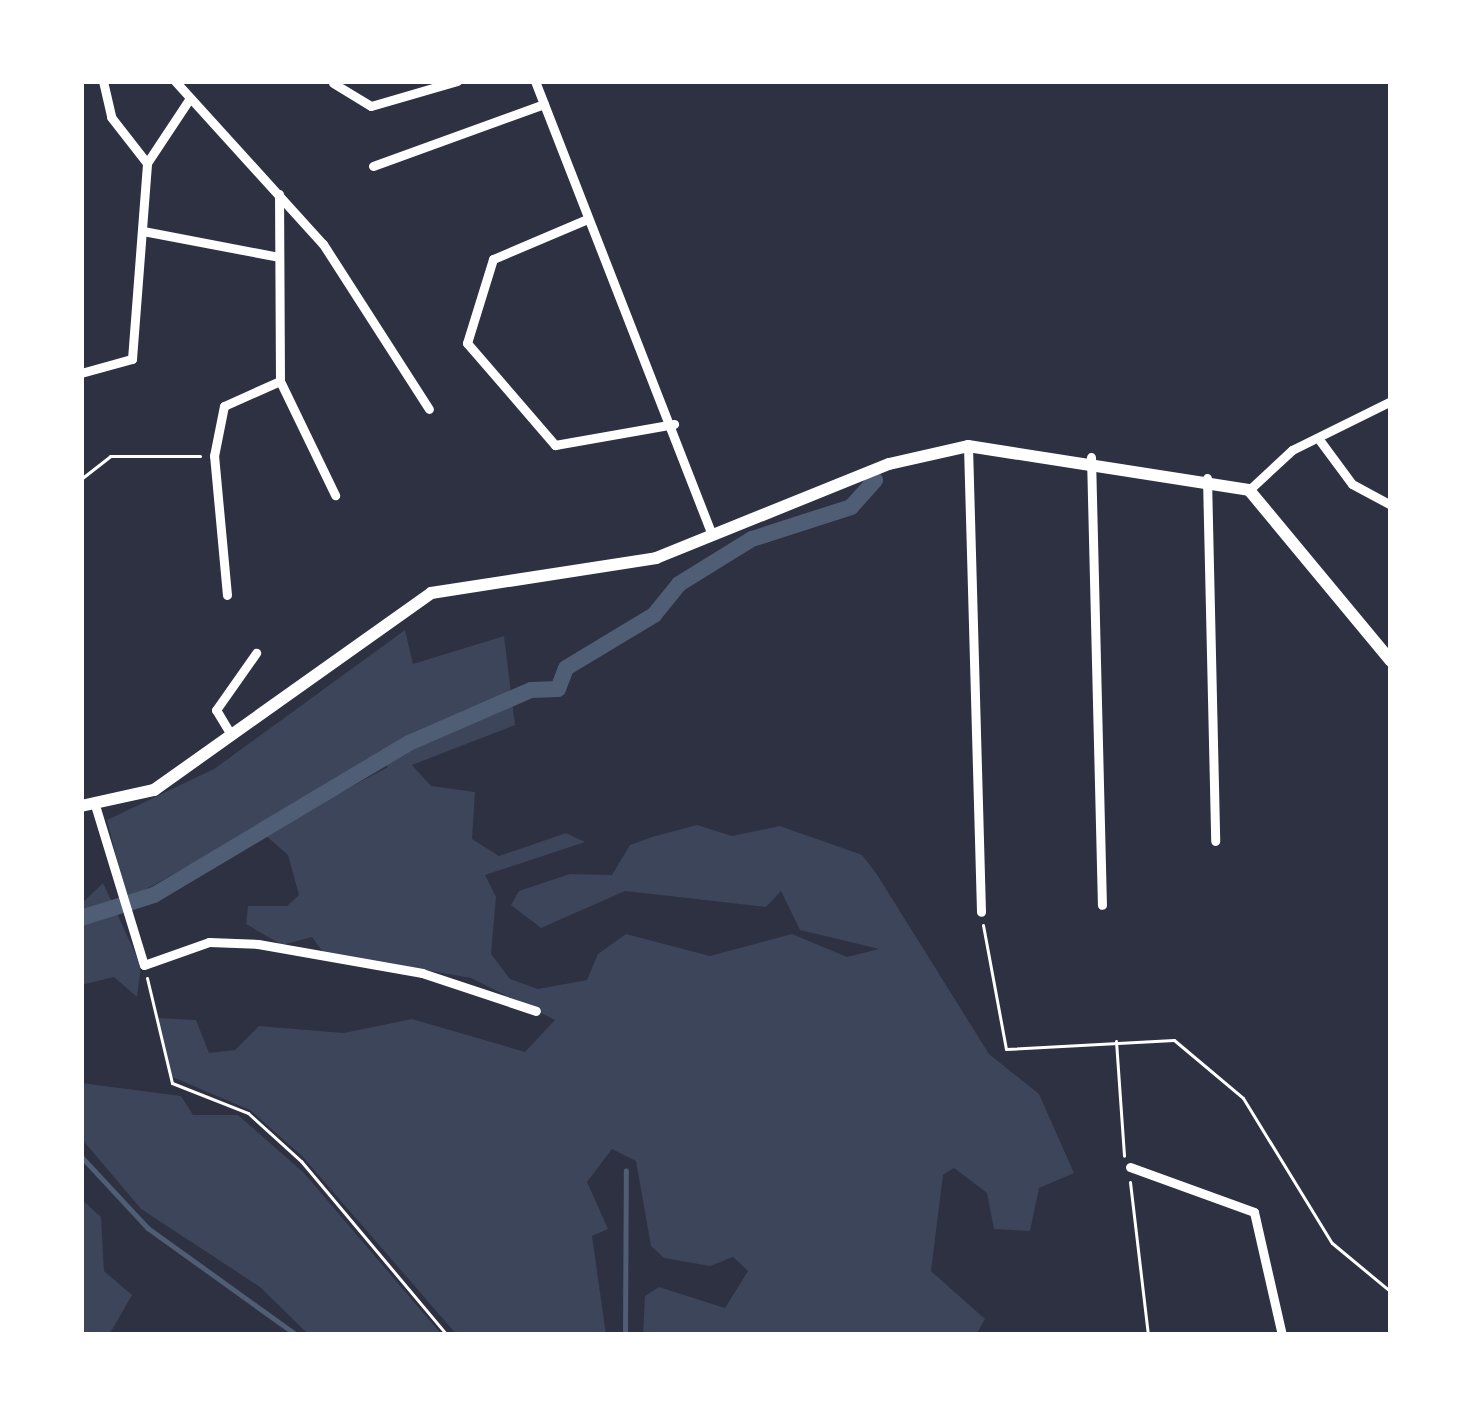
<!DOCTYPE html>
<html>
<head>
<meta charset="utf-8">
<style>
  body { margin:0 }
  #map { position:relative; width:1472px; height:1416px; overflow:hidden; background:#2d3142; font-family:Ubuntu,sans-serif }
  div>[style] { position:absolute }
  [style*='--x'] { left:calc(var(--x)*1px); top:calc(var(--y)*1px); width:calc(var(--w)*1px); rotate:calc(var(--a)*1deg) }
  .green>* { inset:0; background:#3c4559 }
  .stream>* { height:4.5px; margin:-2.25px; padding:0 2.25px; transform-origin:2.25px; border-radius:2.25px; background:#4f5d75 }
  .canal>* { height:16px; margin:-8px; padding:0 8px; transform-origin:8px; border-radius:8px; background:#4f5d75 }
  .path>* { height:3px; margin:-1.5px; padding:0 1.5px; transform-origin:1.5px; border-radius:1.5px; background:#fff }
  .minor>* { height:9px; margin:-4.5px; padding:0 4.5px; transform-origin:4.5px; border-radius:4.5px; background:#fff }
  .tertiary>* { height:12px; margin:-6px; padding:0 6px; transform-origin:6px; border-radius:6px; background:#fff }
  span { translate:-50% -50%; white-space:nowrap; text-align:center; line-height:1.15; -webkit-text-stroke:12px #fff; paint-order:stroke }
  .frame { position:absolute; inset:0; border:84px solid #fff; pointer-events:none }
</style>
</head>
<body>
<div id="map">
  <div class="green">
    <div style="clip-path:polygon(405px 630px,413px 664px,504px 636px,515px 725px,412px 765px,431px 786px,475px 792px,472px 839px,499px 856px,566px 833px,585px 842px,485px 875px,496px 897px,491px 954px,510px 979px,538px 989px,587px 980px,598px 954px,626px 934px,710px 956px,792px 934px,847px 957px,879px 949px,800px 930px,781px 891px,766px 907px,625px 891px,541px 928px,511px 905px,519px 891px,570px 874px,612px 875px,630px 845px,652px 837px,697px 825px,732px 836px,780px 826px,862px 855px,876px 873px,989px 1054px,1039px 1094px,1074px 1173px,1039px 1188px,1030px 1231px,994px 1229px,987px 1193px,954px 1168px,943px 1175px,931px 1271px,985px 1319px,976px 1335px,643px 1335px,645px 1296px,659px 1287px,725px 1308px,748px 1271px,733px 1257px,710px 1266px,664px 1258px,651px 1246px,636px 1161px,612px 1149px,587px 1182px,608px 1229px,592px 1236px,606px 1335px,457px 1335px,302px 1156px,250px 1110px,170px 1076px,158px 1018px,196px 1020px,209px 1053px,235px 1050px,259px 1026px,344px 1033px,412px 1019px,525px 1052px,555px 1020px,471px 978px,323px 952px,312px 937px,282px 945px,246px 924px,248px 906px,287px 906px,299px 895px,288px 855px,264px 834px,388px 767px,378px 759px,127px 900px,107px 820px,214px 769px)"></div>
    <div style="clip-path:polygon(103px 883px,141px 966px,137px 997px,114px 977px,81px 985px,81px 904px)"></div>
    <div style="clip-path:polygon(81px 1083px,181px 1096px,193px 1115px,238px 1115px,304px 1173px,442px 1335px,309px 1335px,260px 1287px,141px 1209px,81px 1138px)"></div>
    <div style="clip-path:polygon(81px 1199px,101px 1217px,104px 1271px,132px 1295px,109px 1335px,81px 1335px)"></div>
  </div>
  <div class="stream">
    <div style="--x:81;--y:1156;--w:98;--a:47.1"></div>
    <div style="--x:148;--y:1228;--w:183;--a:35.7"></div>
    <div style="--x:625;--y:1335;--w:164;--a:-89.7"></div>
  </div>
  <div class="canal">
    <div style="--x:81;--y:918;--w:77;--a:-17.5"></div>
    <div style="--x:154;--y:895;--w:297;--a:-30.8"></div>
    <div style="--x:409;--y:743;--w:133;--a:-23.5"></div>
    <div style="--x:531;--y:690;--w:27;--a:-2"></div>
    <div style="--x:558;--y:689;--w:22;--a:-69"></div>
    <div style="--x:566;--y:668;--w:103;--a:-31.1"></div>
    <div style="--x:654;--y:615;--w:40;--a:-51"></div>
    <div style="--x:679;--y:584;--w:86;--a:-31.7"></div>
    <div style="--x:752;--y:539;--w:104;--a:-17.9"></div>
    <div style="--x:851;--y:507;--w:36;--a:-48"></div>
  </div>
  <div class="path">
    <div style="--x:81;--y:479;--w:37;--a:-38"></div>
    <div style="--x:110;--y:456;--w:90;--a:0"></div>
    <div style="--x:983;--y:925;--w:126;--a:79.5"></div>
    <div style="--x:1006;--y:1049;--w:168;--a:-3.1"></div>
    <div style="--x:1174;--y:1040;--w:90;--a:40"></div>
    <div style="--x:1243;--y:1098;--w:170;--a:58.5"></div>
    <div style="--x:1332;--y:1243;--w:77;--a:39.7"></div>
    <div style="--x:147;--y:978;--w:108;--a:76.6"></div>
    <div style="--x:172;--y:1083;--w:82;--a:21.5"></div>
    <div style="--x:248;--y:1113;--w:72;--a:42.2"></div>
    <div style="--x:301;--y:1161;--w:227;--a:50"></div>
    <div style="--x:1116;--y:1041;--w:115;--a:86"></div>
    <div style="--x:1130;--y:1182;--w:154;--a:83.3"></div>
  </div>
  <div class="minor">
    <div style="--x:103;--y:81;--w:37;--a:77"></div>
    <div style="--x:111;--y:117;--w:58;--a:52"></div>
    <div style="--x:175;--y:81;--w:220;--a:47.8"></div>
    <div style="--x:323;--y:244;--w:196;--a:57.3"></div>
    <div style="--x:535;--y:81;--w:487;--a:68.7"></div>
    <div style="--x:333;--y:83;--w:44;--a:31.2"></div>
    <div style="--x:371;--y:106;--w:90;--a:-16.2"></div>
    <div style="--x:373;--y:166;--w:182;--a:-19.9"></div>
    <div style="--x:585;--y:220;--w:100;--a:157"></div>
    <div style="--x:493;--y:259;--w:88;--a:107.2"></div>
    <div style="--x:467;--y:343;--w:135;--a:49.2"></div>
    <div style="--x:555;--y:445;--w:121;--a:-10"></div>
    <div style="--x:143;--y:231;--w:138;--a:10.8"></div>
    <div style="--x:81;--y:373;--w:53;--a:-15.4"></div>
    <div style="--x:132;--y:359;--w:197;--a:-85.6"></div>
    <div style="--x:147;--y:163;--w:78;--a:-56.5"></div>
    <div style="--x:280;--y:381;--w:127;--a:64.2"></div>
    <div style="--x:1318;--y:438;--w:57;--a:53.5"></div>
    <div style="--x:1352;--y:484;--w:44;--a:28.3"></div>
    <div style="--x:968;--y:446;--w:466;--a:88.4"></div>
    <div style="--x:1091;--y:457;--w:448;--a:88.6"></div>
    <div style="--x:1207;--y:478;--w:363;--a:88.7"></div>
    <div style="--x:1249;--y:490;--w:59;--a:-42.9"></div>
    <div style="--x:1292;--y:450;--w:110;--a:-26.3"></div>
    <div style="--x:227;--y:595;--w:140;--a:-95.3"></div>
    <div style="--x:214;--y:456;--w:51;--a:-78.7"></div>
    <div style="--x:224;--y:406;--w:61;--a:-24.1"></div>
    <div style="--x:280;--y:381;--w:187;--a:-90.3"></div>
    <div style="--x:230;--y:733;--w:27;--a:-121"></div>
    <div style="--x:216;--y:710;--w:70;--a:-54.9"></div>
    <div style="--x:95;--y:805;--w:167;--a:73"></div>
    <div style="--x:144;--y:965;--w:69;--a:-19.5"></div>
    <div style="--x:209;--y:942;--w:49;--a:2.3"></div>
    <div style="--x:258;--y:944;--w:167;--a:10"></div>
    <div style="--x:422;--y:973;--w:120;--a:18.4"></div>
    <div style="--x:1130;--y:1167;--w:132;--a:19.9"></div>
    <div style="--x:1254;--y:1212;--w:126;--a:77.2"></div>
  </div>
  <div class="tertiary">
    <div style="--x:81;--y:806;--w:75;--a:-12.4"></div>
    <div style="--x:154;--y:790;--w:340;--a:-35.4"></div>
    <div style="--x:431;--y:593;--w:228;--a:-8.8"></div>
    <div style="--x:656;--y:558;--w:251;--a:-22"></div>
    <div style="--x:889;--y:464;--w:81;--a:-12.8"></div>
    <div style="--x:968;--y:446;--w:284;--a:8.9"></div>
    <div style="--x:1249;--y:490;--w:222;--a:50.3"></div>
  </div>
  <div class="frame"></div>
</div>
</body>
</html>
